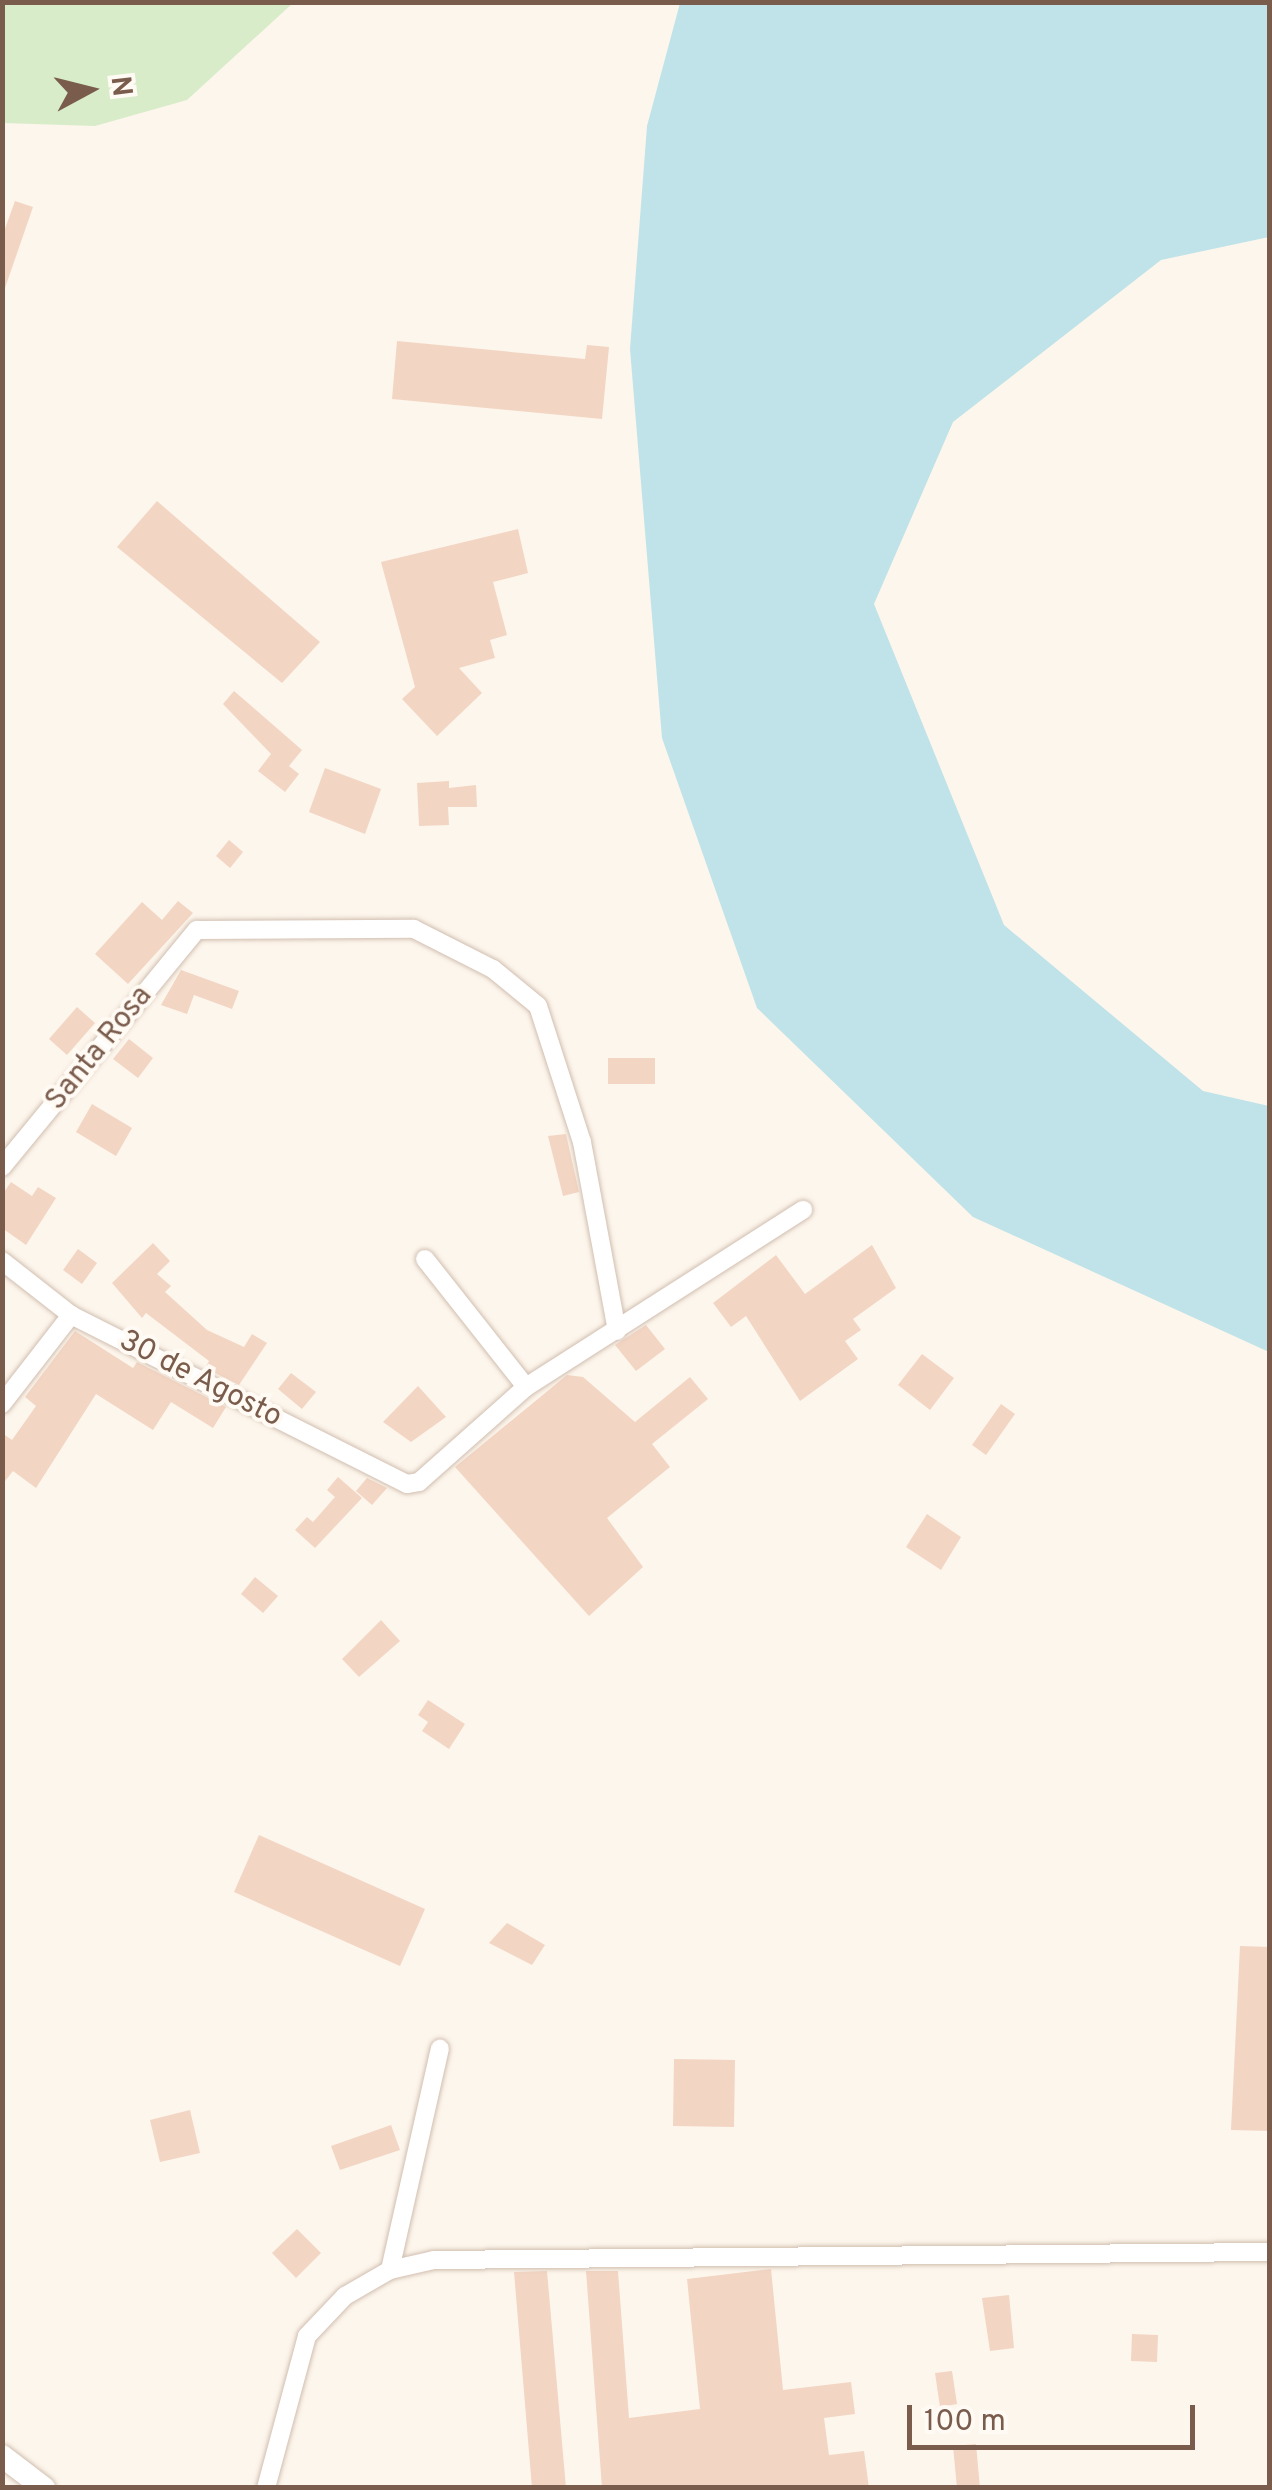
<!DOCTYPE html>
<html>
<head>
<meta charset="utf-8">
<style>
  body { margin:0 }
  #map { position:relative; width:1272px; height:2490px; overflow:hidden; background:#fdf6ec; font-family:Overpass,sans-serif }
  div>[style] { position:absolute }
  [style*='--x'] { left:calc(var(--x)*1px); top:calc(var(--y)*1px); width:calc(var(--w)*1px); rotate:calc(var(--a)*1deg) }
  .green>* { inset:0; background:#d8ecc9 }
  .water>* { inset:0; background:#bfe3e8 }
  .building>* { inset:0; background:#f3d5c3 }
  .roads { filter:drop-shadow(0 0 2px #d1beb0) drop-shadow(0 0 2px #d1beb0) }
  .minor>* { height:18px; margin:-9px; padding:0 9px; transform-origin:9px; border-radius:9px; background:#fff }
  .tertiary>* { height:22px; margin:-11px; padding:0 11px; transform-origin:11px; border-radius:11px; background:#fff }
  span { translate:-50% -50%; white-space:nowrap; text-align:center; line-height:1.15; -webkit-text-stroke:8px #fffaf3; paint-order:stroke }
  .street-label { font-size:30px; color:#7a5c4d }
  .frame { position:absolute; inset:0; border:5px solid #7a5c4d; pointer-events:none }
  .north { position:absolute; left:40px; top:40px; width:100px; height:100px; -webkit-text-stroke:8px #fffaf3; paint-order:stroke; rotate:83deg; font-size:28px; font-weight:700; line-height:40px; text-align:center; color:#7a5c4d }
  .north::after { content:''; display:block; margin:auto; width:35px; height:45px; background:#7a5c4d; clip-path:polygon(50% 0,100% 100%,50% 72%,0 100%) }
  .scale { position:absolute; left:907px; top:2405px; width:288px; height:45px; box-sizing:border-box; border:5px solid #7a5c4d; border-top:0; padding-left:12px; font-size:30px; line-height:35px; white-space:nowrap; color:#7a5c4d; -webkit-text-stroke:8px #fffaf3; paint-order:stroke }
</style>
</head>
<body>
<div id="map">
  <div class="green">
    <div style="clip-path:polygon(3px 2px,293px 2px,293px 3px,187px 100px,95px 126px,3px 123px)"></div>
  </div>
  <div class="water">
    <div style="clip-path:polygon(680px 3px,1269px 3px,1269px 237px,1161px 260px,953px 422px,874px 604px,1004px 925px,1203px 1091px,1269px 1106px,1269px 1352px,973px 1217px,757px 1008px,662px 738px,630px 349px,647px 126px)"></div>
  </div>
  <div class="building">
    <div style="clip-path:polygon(15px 201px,33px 207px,5px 288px,2px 237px)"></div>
    <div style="clip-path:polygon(397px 341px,585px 359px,587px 345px,609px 347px,602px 419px,392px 399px)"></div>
    <div style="clip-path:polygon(157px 501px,320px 642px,282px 683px,117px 547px)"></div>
    <div style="clip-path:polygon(518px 529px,528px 573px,493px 582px,507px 635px,490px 640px,495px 658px,459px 668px,482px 693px,437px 736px,402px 699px,415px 687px,381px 562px)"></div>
    <div style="clip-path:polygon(234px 691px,302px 750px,289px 766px,299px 774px,285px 792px,258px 771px,271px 754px,223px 704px)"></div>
    <div style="clip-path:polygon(325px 768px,381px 789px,365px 834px,309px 812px)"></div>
    <div style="clip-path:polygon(449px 781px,449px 788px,476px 785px,477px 807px,448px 807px,449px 825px,419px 826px,417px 783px)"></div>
    <div style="clip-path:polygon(229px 840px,243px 852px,230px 868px,216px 856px)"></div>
    <div style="clip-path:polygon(178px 901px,193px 913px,128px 984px,95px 954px,142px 902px,162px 920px)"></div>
    <div style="clip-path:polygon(181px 970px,239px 991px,232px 1009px,194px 995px,187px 1014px,161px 1005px)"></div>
    <div style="clip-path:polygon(77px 1007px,95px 1023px,67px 1055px,49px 1039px)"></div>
    <div style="clip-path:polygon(129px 1039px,153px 1058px,138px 1078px,113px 1059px)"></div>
    <div style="clip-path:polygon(608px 1058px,655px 1058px,655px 1084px,608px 1084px)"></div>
    <div style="clip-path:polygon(92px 1104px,132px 1128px,116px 1156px,76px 1132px)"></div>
    <div style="clip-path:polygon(566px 1134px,579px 1192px,563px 1196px,548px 1136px)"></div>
    <div style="clip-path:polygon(11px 1182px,32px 1196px,38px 1187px,56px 1198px,26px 1245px,2px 1228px,2px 1195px)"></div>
    <div style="clip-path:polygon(153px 1243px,170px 1261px,157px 1274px,171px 1286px,165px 1292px,207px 1330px,244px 1347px,252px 1334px,267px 1343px,239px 1385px,205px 1368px,209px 1361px,146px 1313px,142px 1318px,112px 1283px)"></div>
    <div style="clip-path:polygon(872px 1245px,896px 1288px,853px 1319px,861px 1330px,845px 1341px,858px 1359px,800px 1401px,746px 1316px,731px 1327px,713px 1303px,776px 1255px,805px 1294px)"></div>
    <div style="clip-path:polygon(78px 1249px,97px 1263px,82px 1284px,63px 1270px)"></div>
    <div style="clip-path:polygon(646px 1325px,665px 1349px,636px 1371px,615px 1345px)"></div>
    <div style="clip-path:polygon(75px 1331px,133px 1368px,137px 1362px,226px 1407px,213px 1428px,171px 1402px,153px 1430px,96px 1394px,36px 1488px,13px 1471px,2px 1485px,2px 1433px,12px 1440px,36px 1406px,25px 1397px)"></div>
    <div style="clip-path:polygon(922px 1354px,954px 1378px,930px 1410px,898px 1385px)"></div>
    <div style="clip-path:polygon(291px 1373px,316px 1392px,302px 1409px,278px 1389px)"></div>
    <div style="clip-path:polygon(567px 1375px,583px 1377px,635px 1422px,690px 1377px,708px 1399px,652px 1444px,670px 1467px,607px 1518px,643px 1567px,589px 1616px,455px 1467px)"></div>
    <div style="clip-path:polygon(418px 1386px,446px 1417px,411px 1442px,383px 1422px)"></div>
    <div style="clip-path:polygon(1001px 1404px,1015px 1414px,986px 1455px,972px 1445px)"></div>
    <div style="clip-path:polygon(338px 1477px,362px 1498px,315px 1548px,295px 1530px,307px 1517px,313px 1522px,335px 1497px,327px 1490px)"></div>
    <div style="clip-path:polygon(367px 1478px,387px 1488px,372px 1505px,356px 1491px)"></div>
    <div style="clip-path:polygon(927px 1514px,961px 1537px,941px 1570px,906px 1547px)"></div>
    <div style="clip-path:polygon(255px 1577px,278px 1596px,263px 1613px,241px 1594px)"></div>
    <div style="clip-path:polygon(381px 1620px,400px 1641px,359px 1677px,342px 1659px)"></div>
    <div style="clip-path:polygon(428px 1700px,465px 1724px,449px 1749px,422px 1731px,428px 1722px,418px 1715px)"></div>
    <div style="clip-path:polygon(259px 1835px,425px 1909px,400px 1966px,234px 1892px)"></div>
    <div style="clip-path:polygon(507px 1923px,545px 1945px,532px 1965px,489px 1943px)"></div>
    <div style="clip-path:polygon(1240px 1946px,1270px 1947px,1270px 2131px,1231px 2130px)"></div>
    <div style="clip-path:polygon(674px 2059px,735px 2060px,734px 2127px,673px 2126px)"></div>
    <div style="clip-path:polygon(190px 2110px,200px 2153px,160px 2162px,150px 2120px)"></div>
    <div style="clip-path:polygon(391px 2125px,400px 2150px,340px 2170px,331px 2146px)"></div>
    <div style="clip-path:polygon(297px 2229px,321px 2253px,296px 2278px,272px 2253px)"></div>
    <div style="clip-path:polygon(771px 2269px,783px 2390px,851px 2382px,855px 2414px,824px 2418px,829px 2455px,864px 2451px,869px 2488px,602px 2488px,586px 2271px,618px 2271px,629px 2418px,700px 2409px,687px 2279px)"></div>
    <div style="clip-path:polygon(547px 2271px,566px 2488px,532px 2488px,514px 2272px)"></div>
    <div style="clip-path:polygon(1009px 2295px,1014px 2348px,990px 2351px,982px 2298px)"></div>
    <div style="clip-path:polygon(1132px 2334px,1158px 2335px,1157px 2362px,1131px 2361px)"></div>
    <div style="clip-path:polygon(952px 2371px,957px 2404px,940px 2407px,935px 2373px)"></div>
    <div style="clip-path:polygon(976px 2444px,980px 2488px,957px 2488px,953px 2446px)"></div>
  </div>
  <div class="roads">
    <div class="minor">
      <div style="--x:2;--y:1167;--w:307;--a:-50.6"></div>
      <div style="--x:197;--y:930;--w:217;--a:-0.3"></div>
      <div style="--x:414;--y:929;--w:89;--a:26.9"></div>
      <div style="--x:493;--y:969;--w:58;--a:39.4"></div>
      <div style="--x:538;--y:1006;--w:143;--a:72.1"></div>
      <div style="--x:582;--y:1142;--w:192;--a:79.5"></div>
      <div style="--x:425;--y:1259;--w:163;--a:51.7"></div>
      <div style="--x:2;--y:1261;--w:88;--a:38"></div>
      <div style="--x:71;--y:1315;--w:376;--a:26.7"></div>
      <div style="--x:407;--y:1484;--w:12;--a:-9"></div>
      <div style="--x:419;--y:1482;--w:143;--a:-41.6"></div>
      <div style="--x:526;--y:1387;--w:329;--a:-32.6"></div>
      <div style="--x:2;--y:1404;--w:113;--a:-52.2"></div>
      <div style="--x:390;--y:2270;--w:227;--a:-77.3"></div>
      <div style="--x:266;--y:2488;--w:157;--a:-74.9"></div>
      <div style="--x:307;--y:2336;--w:55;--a:-46.5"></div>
      <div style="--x:345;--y:2296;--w:52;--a:-30"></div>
      <div style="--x:390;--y:2270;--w:45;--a:-12.8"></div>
      <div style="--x:434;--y:2260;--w:836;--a:-0.55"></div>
    </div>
    <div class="tertiary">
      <div style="--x:2;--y:2456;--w:53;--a:37.3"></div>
    </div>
  </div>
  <div class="street-label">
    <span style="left:100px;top:1049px;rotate:-51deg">Santa Rosa</span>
    <span style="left:200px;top:1380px;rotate:27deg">30 de Agosto</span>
  </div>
  <div class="frame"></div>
  <div class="north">N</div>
  <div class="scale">100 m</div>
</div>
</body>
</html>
